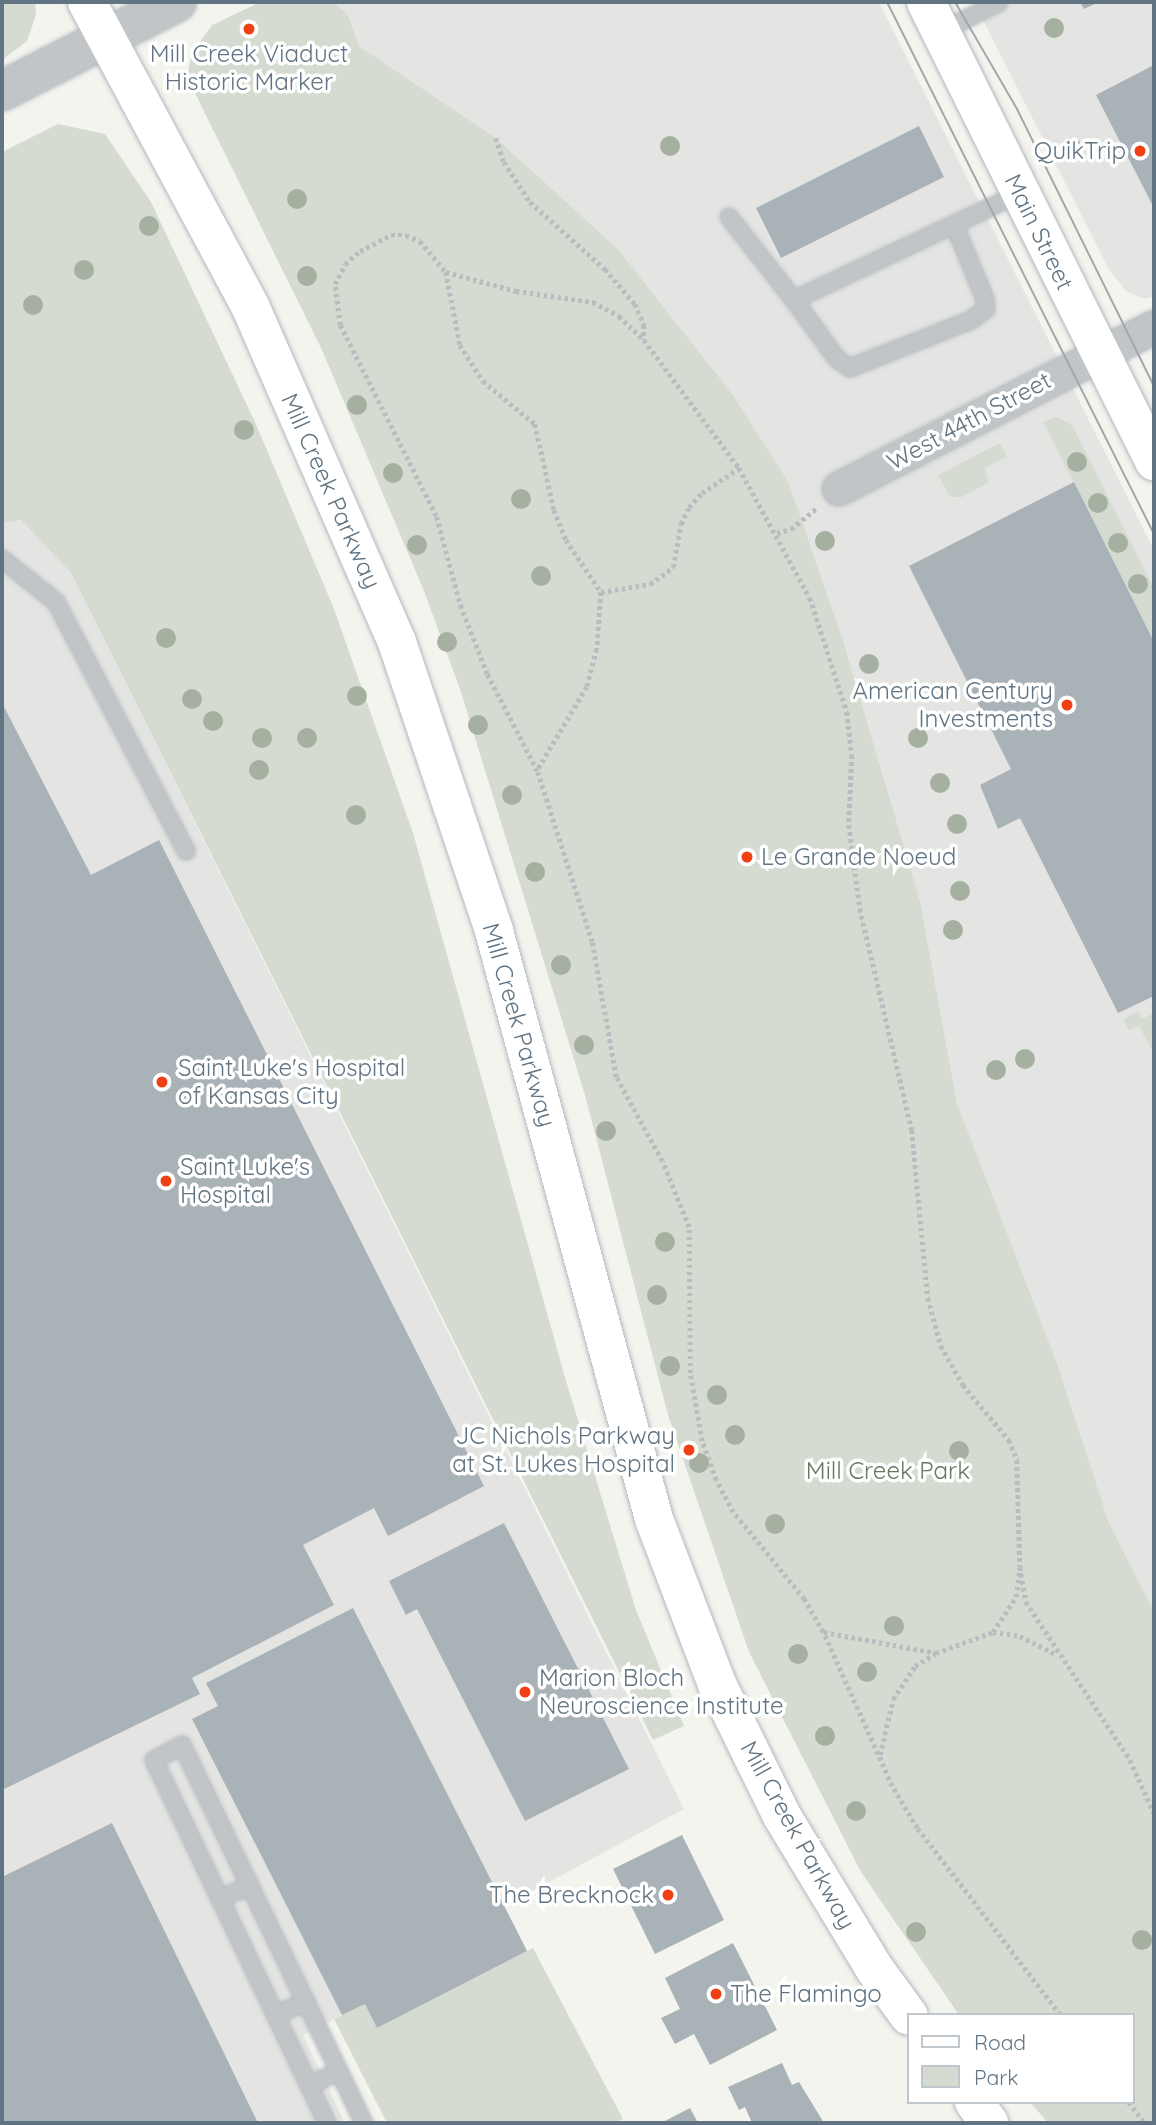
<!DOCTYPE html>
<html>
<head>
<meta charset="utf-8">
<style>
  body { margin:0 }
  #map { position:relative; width:1156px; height:2125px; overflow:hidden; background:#f4f4ef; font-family:Quicksand,sans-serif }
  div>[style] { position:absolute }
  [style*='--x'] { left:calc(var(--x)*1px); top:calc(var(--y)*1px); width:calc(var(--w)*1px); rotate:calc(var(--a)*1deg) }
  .built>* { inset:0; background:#e4e5e3 }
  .green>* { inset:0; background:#d5dbd0 }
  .building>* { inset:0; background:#a9b2b7 }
  .path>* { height:4.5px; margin-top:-2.25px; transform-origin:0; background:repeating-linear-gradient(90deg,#babdbf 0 3.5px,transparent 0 7px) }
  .roads { filter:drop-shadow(0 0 2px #b3b9bd) drop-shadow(0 0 2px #b3b9bd) }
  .service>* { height:16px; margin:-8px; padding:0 8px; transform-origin:8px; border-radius:8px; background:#c1c5c8 }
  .minor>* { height:32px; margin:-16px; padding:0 16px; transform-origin:16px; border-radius:16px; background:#c1c5c8 }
  .tertiary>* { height:38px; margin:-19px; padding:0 19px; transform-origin:19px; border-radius:19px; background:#c1c5c8 }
  .secondary>* { height:38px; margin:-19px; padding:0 19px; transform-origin:19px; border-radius:19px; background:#fff }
  .tram>* { height:2px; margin:-1px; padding:0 1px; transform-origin:1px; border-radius:1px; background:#a1a8ad }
  .trees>* { width:20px; height:20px; margin:-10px; border-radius:50%; background:#a6b0a0 }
  .dots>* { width:19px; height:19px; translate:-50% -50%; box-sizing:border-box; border:4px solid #fff; border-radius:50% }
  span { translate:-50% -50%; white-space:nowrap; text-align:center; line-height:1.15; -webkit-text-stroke:7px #fff; paint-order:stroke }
  .poi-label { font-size:24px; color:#607483 }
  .right { translate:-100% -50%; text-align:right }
  .left { translate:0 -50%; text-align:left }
  .street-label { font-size:24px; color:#607483 }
  .park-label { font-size:24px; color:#667960 }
  .frame { position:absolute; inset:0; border:4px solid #607483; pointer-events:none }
  .legend { position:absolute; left:907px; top:2013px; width:228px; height:91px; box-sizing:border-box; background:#fff; border:2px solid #bfc7cd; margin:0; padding:9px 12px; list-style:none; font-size:21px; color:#607483 }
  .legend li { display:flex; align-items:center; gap:14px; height:35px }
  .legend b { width:35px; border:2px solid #bfc7cd }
</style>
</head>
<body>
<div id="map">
  <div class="built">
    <div style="clip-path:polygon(333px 2px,879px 2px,1154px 550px,1154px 1611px,1109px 1523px,1057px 1363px,957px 1103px,920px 901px,788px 481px,733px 395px,618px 249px,496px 138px,359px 46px,348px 15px)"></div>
    <div style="clip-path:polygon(974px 2px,1154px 2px,1154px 296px,1145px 299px,1126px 291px,1109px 270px)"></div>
    <div style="clip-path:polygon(21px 520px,71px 573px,684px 1809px,505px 1906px,527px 1951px,377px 2028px,363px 2004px,303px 2035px,345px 2123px,2px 2123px,2px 523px)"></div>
  </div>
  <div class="green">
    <div style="clip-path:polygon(2px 2px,35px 2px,36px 15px,27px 41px,2px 60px)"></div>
    <div style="clip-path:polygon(261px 2px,333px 2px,348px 15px,359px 46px,496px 138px,618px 249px,733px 395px,788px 481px,843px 641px,920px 901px,957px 1103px,1057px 1363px,1109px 1523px,1154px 1611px,1154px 2123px,1048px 2123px,1030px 2102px,1133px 2102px,1133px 2015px,959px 2015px,861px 1872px,749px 1652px,668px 1415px,585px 1095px,460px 689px,424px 591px,322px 350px,187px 77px,192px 53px,212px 25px)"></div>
    <div style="clip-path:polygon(58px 124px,105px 134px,151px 202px,255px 422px,334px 609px,413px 833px,566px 1381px,636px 1610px,684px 1726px,653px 1740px,71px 573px,21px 520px,2px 523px,2px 152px)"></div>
    <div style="clip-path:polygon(1057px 417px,1072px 425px,1154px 588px,1154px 642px,1043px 422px)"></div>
    <div style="clip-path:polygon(1000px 443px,1007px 457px,984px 468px,989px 482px,962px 497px,950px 497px,938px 475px)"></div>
    <div style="clip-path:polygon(1138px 1012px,1142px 1019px,1154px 1013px,1154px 1054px,1139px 1026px,1129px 1030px,1123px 1019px)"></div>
    <div style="clip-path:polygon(533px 1948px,623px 2119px,613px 2123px,387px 2123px,334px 2019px,365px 2004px,377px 2028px)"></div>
  </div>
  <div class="building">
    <div style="clip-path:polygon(1080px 2px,1099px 2px,1084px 9px)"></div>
    <div style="clip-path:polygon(1154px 65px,1154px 208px,1096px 95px)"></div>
    <div style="clip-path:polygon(919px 126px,944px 177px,781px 258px,756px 208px)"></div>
    <div style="clip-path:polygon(1074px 482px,1154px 642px,1154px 996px,1118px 1013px,1020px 818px,998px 829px,980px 785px,1011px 769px,909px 566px)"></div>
    <div style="clip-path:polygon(2px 703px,91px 875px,159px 840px,484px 1486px,388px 1536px,374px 1508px,303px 1545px,334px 1605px,192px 1678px,200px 1694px,2px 1790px)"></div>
    <div style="clip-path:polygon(504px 1523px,629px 1769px,525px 1821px,417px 1609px,406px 1615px,389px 1581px)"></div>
    <div style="clip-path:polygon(353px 1608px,527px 1951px,377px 2028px,365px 2004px,342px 2015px,192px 1719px,218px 1706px,206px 1683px)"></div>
    <div style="clip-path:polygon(112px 1823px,258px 2123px,2px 2123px,2px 1877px)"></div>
    <div style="clip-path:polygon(682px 1835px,724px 1920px,655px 1954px,613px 1869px)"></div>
    <div style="clip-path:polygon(733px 1943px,777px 2030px,710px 2065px,694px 2034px,675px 2044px,661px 2018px,680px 2009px,665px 1978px)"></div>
    <div style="clip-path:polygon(782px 2063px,792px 2085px,799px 2082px,824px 2123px,752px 2123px,745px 2107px,739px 2110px,728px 2087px)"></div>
    <div style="clip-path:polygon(690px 2108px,698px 2123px,661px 2123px)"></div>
  </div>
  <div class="path">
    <div style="--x:496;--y:138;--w:25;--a:72"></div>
    <div style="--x:504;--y:162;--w:48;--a:57"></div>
    <div style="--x:530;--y:202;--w:101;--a:41.8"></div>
    <div style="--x:605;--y:269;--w:46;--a:49.4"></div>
    <div style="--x:635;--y:304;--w:23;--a:67"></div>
    <div style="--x:644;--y:325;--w:15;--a:90"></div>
    <div style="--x:446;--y:272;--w:74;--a:79.1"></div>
    <div style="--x:460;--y:345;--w:43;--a:57.4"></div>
    <div style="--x:483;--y:381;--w:67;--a:39.6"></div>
    <div style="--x:535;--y:424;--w:88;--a:77.5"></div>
    <div style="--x:554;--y:510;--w:32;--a:68"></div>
    <div style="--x:566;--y:540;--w:63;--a:56.1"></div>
    <div style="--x:601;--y:592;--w:57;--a:94"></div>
    <div style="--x:597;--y:649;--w:39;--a:105"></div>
    <div style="--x:587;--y:687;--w:98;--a:120.8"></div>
    <div style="--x:777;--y:533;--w:15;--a:-16"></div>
    <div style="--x:791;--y:529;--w:33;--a:-39"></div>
    <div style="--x:601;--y:592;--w:50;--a:-9.3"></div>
    <div style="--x:650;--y:584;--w:29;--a:-36"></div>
    <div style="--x:673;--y:567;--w:44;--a:-79.5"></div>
    <div style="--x:681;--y:524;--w:19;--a:-65"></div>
    <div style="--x:689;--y:507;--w:19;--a:-47"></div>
    <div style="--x:702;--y:493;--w:45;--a:-34"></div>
    <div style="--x:824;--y:1632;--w:114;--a:10.6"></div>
    <div style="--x:936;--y:1653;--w:61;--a:-20.2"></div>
    <div style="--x:993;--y:1632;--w:42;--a:-56.7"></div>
    <div style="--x:1016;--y:1597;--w:26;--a:-83"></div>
    <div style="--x:993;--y:1632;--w:27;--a:8"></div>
    <div style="--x:1020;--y:1636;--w:39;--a:27"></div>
    <div style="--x:880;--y:1755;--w:57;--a:-76.9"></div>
    <div style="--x:893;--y:1699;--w:40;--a:-56"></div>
    <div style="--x:915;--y:1666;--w:23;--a:-31"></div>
    <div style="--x:1060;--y:2015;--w:235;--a:-127.4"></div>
    <div style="--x:917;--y:1828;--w:49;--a:-120.8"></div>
    <div style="--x:892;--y:1786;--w:169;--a:-114.1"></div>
    <div style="--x:823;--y:1632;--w:38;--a:-120"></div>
    <div style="--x:804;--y:1599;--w:112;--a:-129.2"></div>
    <div style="--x:733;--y:1512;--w:36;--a:-118"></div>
    <div style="--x:716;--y:1480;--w:41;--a:-109.7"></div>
    <div style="--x:702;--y:1441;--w:69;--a:-100"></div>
    <div style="--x:690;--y:1373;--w:146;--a:-90.4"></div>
    <div style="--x:689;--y:1227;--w:71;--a:-112.2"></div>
    <div style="--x:662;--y:1161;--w:96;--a:-118.7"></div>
    <div style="--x:616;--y:1077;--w:137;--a:-100.1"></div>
    <div style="--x:592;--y:942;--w:180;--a:-107.8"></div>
    <div style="--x:537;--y:771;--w:109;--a:-117.3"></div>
    <div style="--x:487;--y:674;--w:71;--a:-111.5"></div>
    <div style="--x:461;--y:608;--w:95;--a:-105.2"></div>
    <div style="--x:436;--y:516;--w:214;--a:-116.7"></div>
    <div style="--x:340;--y:325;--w:41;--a:-97"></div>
    <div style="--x:335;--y:284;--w:22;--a:-63"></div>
    <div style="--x:345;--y:264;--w:20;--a:-41"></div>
    <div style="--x:360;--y:251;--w:35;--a:-27"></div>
    <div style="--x:391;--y:235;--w:15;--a:0"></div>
    <div style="--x:406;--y:235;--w:15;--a:23"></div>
    <div style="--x:420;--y:241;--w:40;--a:50"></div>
    <div style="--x:446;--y:272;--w:73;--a:15.2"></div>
    <div style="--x:516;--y:291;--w:78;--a:8.1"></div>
    <div style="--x:593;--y:302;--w:30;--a:28"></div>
    <div style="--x:619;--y:316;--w:35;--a:44"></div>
    <div style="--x:644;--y:340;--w:159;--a:53.4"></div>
    <div style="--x:739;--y:468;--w:148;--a:61.4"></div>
    <div style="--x:810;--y:598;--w:120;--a:72"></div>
    <div style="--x:847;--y:712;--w:43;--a:83.4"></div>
    <div style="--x:852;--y:755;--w:70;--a:92.5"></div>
    <div style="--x:849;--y:825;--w:85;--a:82.5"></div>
    <div style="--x:860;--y:909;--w:227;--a:76.8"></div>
    <div style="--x:912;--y:1130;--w:169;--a:84.6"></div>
    <div style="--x:928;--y:1298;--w:50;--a:74.8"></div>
    <div style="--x:941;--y:1346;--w:45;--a:60.6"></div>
    <div style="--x:963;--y:1385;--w:72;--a:50.1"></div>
    <div style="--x:1009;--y:1440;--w:22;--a:68"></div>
    <div style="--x:1017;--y:1460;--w:107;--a:88.4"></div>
    <div style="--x:1020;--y:1567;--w:36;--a:80"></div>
    <div style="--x:1026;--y:1602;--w:189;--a:56.6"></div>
    <div style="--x:1130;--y:1760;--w:58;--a:65.6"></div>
    <div style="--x:1129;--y:2102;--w:26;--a:53"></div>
  </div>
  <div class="roads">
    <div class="service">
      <div style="--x:941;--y:32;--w:65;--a:-27.3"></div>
      <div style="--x:729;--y:217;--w:105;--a:51.9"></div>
      <div style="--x:794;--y:300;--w:250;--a:-25.3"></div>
      <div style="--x:794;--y:300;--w:73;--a:53.9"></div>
      <div style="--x:837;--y:359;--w:16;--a:35"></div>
      <div style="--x:850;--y:368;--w:130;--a:-21.6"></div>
      <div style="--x:971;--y:320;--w:19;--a:-36"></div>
      <div style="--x:986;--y:309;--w:10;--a:-96"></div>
      <div style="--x:985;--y:299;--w:81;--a:-112.5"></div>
      <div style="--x:2;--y:559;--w:69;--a:38.5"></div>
      <div style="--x:56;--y:602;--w:281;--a:62.4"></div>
      <div style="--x:220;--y:1899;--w:33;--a:-25"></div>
      <div style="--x:275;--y:2015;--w:34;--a:-23"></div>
      <div style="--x:309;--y:2086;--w:34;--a:-27"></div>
      <div style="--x:327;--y:2123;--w:402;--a:-115.5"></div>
      <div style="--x:154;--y:1760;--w:32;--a:-28"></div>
      <div style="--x:182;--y:1745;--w:420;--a:64.3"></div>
    </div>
    <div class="minor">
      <div style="--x:839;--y:489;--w:354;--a:-27.2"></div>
    </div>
    <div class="tertiary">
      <div style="--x:2;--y:91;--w:196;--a:-27"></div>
    </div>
    <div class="secondary">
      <div style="--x:87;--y:2;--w:347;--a:61.8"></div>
      <div style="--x:251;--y:308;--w:365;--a:66.4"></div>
      <div style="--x:397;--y:642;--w:305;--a:71.4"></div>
      <div style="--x:494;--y:931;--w:609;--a:74.78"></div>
      <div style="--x:654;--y:1519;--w:177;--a:69.1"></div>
      <div style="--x:717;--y:1684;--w:147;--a:63.8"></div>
      <div style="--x:782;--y:1816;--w:178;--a:58.8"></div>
      <div style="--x:874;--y:1968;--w:59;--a:53.9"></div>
      <div style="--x:926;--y:2;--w:513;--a:63.58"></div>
      <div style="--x:974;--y:2102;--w:26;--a:54"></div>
    </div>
  </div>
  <div class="tram">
    <div style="--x:887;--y:2;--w:595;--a:63.35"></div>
    <div style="--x:955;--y:2;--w:124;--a:59.9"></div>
    <div style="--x:1017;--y:109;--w:309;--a:63.7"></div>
  </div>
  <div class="trees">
    <div style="left:1054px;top:28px"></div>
    <div style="left:670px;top:146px"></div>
    <div style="left:1072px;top:148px"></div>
    <div style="left:297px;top:199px"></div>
    <div style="left:149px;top:226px"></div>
    <div style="left:84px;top:270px"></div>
    <div style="left:307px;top:276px"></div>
    <div style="left:33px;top:305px"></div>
    <div style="left:357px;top:405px"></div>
    <div style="left:244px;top:430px"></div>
    <div style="left:1077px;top:462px"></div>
    <div style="left:393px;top:473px"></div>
    <div style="left:521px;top:499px"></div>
    <div style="left:1098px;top:503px"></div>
    <div style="left:825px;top:541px"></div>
    <div style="left:1118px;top:543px"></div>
    <div style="left:417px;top:545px"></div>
    <div style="left:541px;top:576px"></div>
    <div style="left:1138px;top:584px"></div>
    <div style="left:166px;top:638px"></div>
    <div style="left:447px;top:642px"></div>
    <div style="left:869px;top:664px"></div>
    <div style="left:357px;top:696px"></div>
    <div style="left:192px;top:699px"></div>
    <div style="left:213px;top:721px"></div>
    <div style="left:478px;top:725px"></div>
    <div style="left:262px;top:738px"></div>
    <div style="left:307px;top:738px"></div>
    <div style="left:918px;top:738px"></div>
    <div style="left:259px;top:770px"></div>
    <div style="left:940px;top:783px"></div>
    <div style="left:512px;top:795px"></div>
    <div style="left:356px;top:815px"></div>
    <div style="left:957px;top:824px"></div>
    <div style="left:535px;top:872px"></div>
    <div style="left:960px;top:891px"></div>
    <div style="left:953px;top:930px"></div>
    <div style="left:561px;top:965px"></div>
    <div style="left:584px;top:1045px"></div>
    <div style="left:1025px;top:1059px"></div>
    <div style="left:996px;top:1070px"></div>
    <div style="left:606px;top:1131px"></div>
    <div style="left:665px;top:1242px"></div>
    <div style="left:657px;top:1295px"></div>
    <div style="left:670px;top:1366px"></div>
    <div style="left:717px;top:1395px"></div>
    <div style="left:735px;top:1435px"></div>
    <div style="left:959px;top:1451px"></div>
    <div style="left:699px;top:1463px"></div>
    <div style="left:775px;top:1524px"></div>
    <div style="left:894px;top:1626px"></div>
    <div style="left:798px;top:1654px"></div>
    <div style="left:867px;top:1672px"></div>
    <div style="left:825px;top:1736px"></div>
    <div style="left:856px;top:1811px"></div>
    <div style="left:916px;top:1932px"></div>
    <div style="left:1142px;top:1940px"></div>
  </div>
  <div class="dots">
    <div style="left:249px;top:29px;background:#f04013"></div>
    <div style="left:1140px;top:151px;background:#f04013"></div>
    <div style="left:1067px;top:705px;background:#f04013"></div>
    <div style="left:747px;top:857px;background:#f04013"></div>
    <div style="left:162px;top:1082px;background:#f04013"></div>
    <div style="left:166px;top:1181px;background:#f04013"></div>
    <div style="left:689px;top:1450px;background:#f04013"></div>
    <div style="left:525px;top:1692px;background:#f04013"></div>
    <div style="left:668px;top:1895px;background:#f04013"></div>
    <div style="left:716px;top:1994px;background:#f04013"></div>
  </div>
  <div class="poi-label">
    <span style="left:249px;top:68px">Mill Creek Viaduct<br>Historic Marker</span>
    <span class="right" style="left:1126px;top:151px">QuikTrip</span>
    <span class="right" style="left:1053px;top:705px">American Century<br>Investments</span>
    <span class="left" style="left:761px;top:857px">Le Grande Noeud</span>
    <span class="left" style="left:178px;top:1082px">Saint Luke's Hospital<br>of Kansas City</span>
    <span class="left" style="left:180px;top:1181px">Saint Luke's<br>Hospital</span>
    <span class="right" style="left:675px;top:1450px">JC Nichols Parkway<br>at St. Lukes Hospital</span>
    <span class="left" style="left:539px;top:1692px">Marion Bloch<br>Neuroscience Institute</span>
    <span class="right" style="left:654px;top:1895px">The Brecknock</span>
    <span class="left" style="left:730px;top:1994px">The Flamingo</span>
  </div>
  <div class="street-label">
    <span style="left:1039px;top:232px;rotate:64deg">Main Street</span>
    <span style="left:969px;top:421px;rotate:-28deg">West 44th Street</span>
    <span style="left:331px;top:491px;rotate:66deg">Mill Creek Parkway</span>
    <span style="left:519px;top:1025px;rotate:74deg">Mill Creek Parkway</span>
    <span style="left:798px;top:1835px;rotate:61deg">Mill Creek Parkway</span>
  </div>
  <div class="park-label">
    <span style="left:888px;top:1471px">Mill Creek Park</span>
  </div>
  <div class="frame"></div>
  <ul class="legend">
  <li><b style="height:9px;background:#fff"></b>Road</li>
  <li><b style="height:19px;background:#d5dbd0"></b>Park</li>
  </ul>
</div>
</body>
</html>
